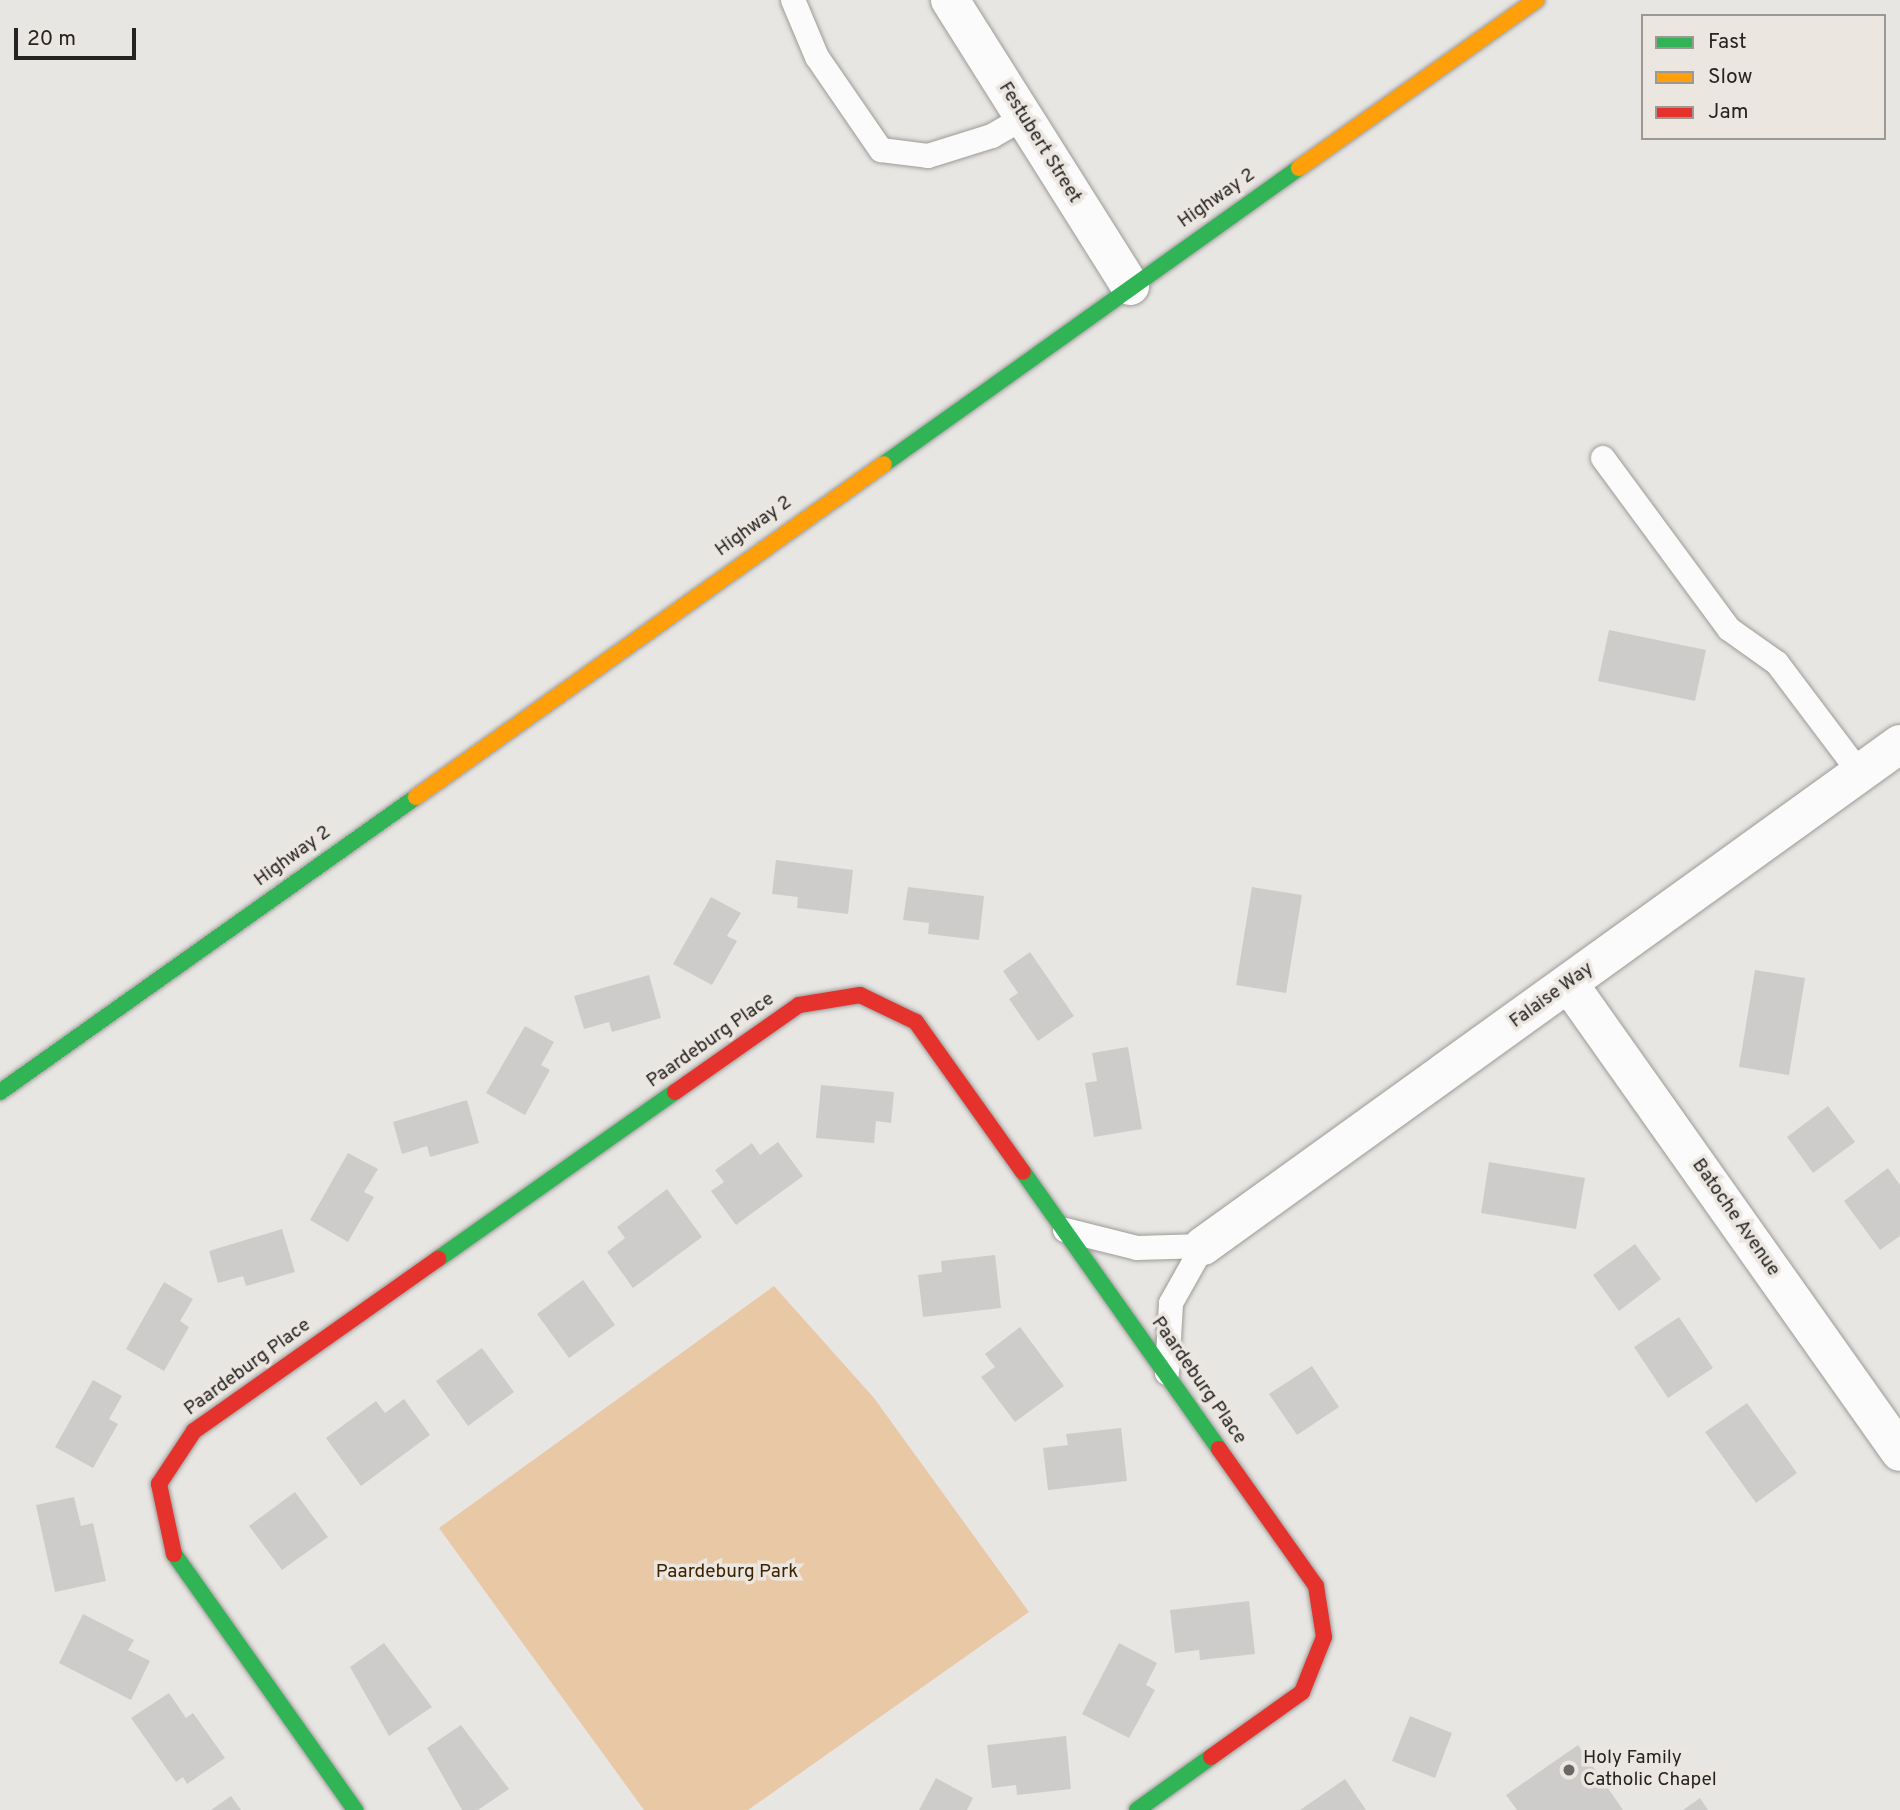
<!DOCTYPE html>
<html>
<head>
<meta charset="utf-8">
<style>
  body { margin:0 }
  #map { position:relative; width:1900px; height:1810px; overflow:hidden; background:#e8e6e3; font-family:Overpass,sans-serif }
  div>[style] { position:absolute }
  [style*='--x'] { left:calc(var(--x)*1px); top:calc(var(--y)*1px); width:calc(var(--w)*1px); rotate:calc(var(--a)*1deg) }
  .green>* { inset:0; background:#e9c8a6 }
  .building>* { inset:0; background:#cecccb }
  .roads { filter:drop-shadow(0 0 2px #9c9b98) drop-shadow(0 0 2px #9c9b98) }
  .lane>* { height:24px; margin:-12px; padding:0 12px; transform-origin:12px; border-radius:12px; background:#fcfbfb }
  .street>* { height:38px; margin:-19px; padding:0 19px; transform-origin:19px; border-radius:19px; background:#fcfbfb }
  .fast>* { height:16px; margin:-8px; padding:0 8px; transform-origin:8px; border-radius:8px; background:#30b455 }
  .slow>* { height:16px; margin:-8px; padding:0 8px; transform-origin:8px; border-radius:8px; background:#ff9f0a }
  .jam>* { height:16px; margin:-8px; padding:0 8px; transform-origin:8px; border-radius:8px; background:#e5322d }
  .dots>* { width:19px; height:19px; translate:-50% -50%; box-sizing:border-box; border:4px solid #ebe6e0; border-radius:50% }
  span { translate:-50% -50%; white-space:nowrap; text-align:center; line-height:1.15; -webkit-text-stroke:7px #ebe6e0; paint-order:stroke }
  .street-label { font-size:19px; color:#262422 }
  .park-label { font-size:19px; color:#3e2301 }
  .poi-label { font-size:19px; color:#262422 }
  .left { translate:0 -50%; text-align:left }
  .legend { position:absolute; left:1641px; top:14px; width:245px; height:126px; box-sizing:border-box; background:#ebe6e0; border:2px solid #9c9894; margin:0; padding:9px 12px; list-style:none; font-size:21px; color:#262422 }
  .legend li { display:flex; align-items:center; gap:14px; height:35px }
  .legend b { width:35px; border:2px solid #9c9894 }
  .scale { position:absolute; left:14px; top:28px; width:122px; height:32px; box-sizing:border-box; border:4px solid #262422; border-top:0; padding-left:9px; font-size:21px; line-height:24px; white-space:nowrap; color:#262422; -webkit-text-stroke:5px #ebe6e0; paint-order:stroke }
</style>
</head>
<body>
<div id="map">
  <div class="green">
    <div style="clip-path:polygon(774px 1286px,874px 1398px,1029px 1612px,748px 1810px,644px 1810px,439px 1528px)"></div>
  </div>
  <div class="building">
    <div style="clip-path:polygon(1609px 630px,1706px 650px,1695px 701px,1598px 681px)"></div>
    <div style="clip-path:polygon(776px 860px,853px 870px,848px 914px,797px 908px,798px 897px,772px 894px)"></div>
    <div style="clip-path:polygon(908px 887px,984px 896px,979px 940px,928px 934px,929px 923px,903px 920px)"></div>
    <div style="clip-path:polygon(1252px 887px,1302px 895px,1286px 993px,1236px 985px)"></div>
    <div style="clip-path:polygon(711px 897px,741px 913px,727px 936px,737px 941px,712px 985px,673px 964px)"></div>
    <div style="clip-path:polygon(1030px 952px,1074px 1016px,1038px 1041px,1009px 999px,1018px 993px,1003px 971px)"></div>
    <div style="clip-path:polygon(1755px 970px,1805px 978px,1789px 1075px,1739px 1067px)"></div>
    <div style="clip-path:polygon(649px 975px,661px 1018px,612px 1032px,609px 1022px,584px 1029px,574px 996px)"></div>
    <div style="clip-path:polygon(525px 1026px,554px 1042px,541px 1065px,550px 1070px,525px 1115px,486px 1093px)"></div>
    <div style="clip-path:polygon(1128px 1047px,1142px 1129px,1094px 1137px,1085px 1083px,1097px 1081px,1092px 1053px)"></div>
    <div style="clip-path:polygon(821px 1085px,894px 1092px,891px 1123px,876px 1121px,874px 1143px,816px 1138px)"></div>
    <div style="clip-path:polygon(467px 1100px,479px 1143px,430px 1157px,427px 1146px,402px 1154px,393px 1122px)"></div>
    <div style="clip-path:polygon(1828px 1106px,1855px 1142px,1813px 1173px,1787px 1137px)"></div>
    <div style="clip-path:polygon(778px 1142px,803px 1176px,736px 1225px,711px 1191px,724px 1182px,715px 1170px,752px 1143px,760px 1155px)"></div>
    <div style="clip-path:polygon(348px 1153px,378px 1169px,364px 1192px,374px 1197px,348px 1242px,310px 1220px)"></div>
    <div style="clip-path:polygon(1489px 1162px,1585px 1178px,1576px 1229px,1481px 1213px)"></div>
    <div style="clip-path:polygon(1888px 1168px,1900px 1185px,1900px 1236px,1880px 1250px,1844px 1201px)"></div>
    <div style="clip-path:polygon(667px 1189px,702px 1237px,633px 1288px,607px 1252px,625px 1238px,617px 1227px)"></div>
    <div style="clip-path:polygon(282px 1229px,295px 1272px,246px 1286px,243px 1276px,218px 1283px,209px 1251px)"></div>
    <div style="clip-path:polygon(1635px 1244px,1661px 1279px,1619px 1311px,1593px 1275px)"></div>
    <div style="clip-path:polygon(995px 1255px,1001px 1308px,923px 1317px,918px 1275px,942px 1272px,941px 1261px)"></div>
    <div style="clip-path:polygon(583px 1280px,615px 1325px,569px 1358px,537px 1314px)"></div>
    <div style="clip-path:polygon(164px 1282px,193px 1299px,180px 1321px,189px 1327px,164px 1371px,126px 1349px)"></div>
    <div style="clip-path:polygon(1679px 1317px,1713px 1368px,1668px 1398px,1634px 1347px)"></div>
    <div style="clip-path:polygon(1020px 1327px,1064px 1386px,1015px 1422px,981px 1377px,995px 1367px,985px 1354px)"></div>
    <div style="clip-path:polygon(482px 1348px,514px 1392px,468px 1426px,436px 1381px)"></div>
    <div style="clip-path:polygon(1312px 1366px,1339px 1407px,1297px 1435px,1269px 1394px)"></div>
    <div style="clip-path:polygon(93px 1380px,122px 1396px,109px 1419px,118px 1424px,93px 1468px,55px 1447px)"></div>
    <div style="clip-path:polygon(404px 1399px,430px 1435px,361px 1486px,326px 1438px,376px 1401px,385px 1413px)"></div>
    <div style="clip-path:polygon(1747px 1403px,1797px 1473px,1756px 1503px,1705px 1432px)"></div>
    <div style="clip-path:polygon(1121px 1428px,1127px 1481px,1048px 1490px,1043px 1448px,1068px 1445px,1066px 1434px)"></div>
    <div style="clip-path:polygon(295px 1492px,328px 1537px,282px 1570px,249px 1526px)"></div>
    <div style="clip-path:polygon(74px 1497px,81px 1526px,93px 1523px,106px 1581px,55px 1592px,36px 1505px)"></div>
    <div style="clip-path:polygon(1249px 1601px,1255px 1654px,1200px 1660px,1199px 1650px,1175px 1653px,1170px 1610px)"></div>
    <div style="clip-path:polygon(83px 1614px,134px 1640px,128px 1650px,150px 1661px,131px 1700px,59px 1663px)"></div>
    <div style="clip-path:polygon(384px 1643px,432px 1707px,389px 1736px,350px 1667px)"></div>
    <div style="clip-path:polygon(1119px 1643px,1157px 1663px,1146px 1685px,1155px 1690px,1129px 1738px,1082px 1714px)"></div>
    <div style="clip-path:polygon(169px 1693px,186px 1718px,193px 1713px,225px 1758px,187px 1784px,183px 1777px,176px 1782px,131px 1718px)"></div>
    <div style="clip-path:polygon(1410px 1716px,1452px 1733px,1435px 1778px,1392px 1761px)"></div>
    <div style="clip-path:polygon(461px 1725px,509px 1789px,478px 1810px,462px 1810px,427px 1748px)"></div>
    <div style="clip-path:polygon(1066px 1736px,1071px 1789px,1017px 1795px,1016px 1785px,992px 1788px,987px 1745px)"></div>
    <div style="clip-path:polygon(1578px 1745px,1623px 1810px,1517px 1810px,1506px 1795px)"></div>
    <div style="clip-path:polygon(936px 1778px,973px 1798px,967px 1810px,919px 1810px)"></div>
    <div style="clip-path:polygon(1345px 1779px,1366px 1810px,1300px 1810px)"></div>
    <div style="clip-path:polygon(231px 1796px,241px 1810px,211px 1810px)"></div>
    <div style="clip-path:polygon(1700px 1798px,1708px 1810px,1683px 1810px)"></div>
  </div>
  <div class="roads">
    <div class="lane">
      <div style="--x:793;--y:0;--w:62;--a:67.2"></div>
      <div style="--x:817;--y:57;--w:113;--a:55.5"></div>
      <div style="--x:881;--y:150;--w:47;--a:7.3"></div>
      <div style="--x:928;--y:156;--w:67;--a:-17.4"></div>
      <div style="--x:992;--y:136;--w:36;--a:-30"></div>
      <div style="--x:1603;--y:458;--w:212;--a:53.6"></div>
      <div style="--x:1729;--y:629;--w:59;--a:35.3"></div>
      <div style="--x:1777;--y:663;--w:138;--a:53"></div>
      <div style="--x:1065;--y:1230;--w:74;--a:14"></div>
      <div style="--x:1137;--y:1248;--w:66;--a:-1.7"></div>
      <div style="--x:1167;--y:1373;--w:70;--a:-86.7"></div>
      <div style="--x:1171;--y:1303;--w:65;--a:-60.7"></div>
    </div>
    <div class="street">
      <div style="--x:950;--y:0;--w:338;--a:57.8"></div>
      <div style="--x:1569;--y:984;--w:573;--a:54.73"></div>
      <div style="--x:1203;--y:1246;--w:859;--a:-35.76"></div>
    </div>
    <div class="fast">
      <div style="--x:884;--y:464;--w:510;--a:-35.5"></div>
      <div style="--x:0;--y:1092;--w:510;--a:-35.34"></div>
      <div style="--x:1023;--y:1172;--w:339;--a:54.7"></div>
      <div style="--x:438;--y:1259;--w:290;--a:-35.2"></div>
      <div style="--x:174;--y:1554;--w:314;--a:54.7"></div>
      <div style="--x:1137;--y:1810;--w:91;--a:-35.6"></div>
    </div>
    <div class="slow">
      <div style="--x:1299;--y:168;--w:291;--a:-35.3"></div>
      <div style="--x:416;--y:797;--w:574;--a:-35.43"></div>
    </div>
    <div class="jam">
      <div style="--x:675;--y:1092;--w:151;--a:-35.1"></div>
      <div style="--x:799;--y:1005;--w:62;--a:-9.3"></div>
      <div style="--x:860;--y:995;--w:62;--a:25.7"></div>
      <div style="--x:916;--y:1022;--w:184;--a:54.5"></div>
      <div style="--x:174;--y:1554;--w:72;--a:-102.1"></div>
      <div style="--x:159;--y:1484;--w:64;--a:-56.6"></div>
      <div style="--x:194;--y:1431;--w:299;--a:-35.2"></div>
      <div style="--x:1211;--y:1757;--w:112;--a:-35.5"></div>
      <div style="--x:1302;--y:1692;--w:59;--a:-68.2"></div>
      <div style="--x:1324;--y:1637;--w:52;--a:-98.9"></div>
      <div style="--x:1316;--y:1586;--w:168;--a:-125.3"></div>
    </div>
  </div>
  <div class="dots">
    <div style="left:1569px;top:1770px;background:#6a6866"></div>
  </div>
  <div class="street-label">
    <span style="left:1039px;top:143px;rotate:58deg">Festubert Street</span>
    <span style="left:1217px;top:199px;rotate:-35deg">Highway 2</span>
    <span style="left:754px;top:527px;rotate:-36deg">Highway 2</span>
    <span style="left:293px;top:857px;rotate:-36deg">Highway 2</span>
    <span style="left:1552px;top:996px;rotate:-36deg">Falaise Way</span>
    <span style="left:711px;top:1041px;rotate:-35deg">Paardeburg Place</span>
    <span style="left:1735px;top:1218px;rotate:55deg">Batoche Avenue</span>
    <span style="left:248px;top:1368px;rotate:-36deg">Paardeburg Place</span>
    <span style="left:1198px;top:1381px;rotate:55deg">Paardeburg Place</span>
  </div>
  <div class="park-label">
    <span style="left:727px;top:1573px">Paardeburg Park</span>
  </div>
  <div class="poi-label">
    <span class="left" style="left:1583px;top:1770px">Holy Family<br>Catholic Chapel</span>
  </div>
  <ul class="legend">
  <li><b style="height:9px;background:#30b455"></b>Fast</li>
  <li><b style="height:9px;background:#ff9f0a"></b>Slow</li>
  <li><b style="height:9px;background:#e5322d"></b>Jam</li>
  </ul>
  <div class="scale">20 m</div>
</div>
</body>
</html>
